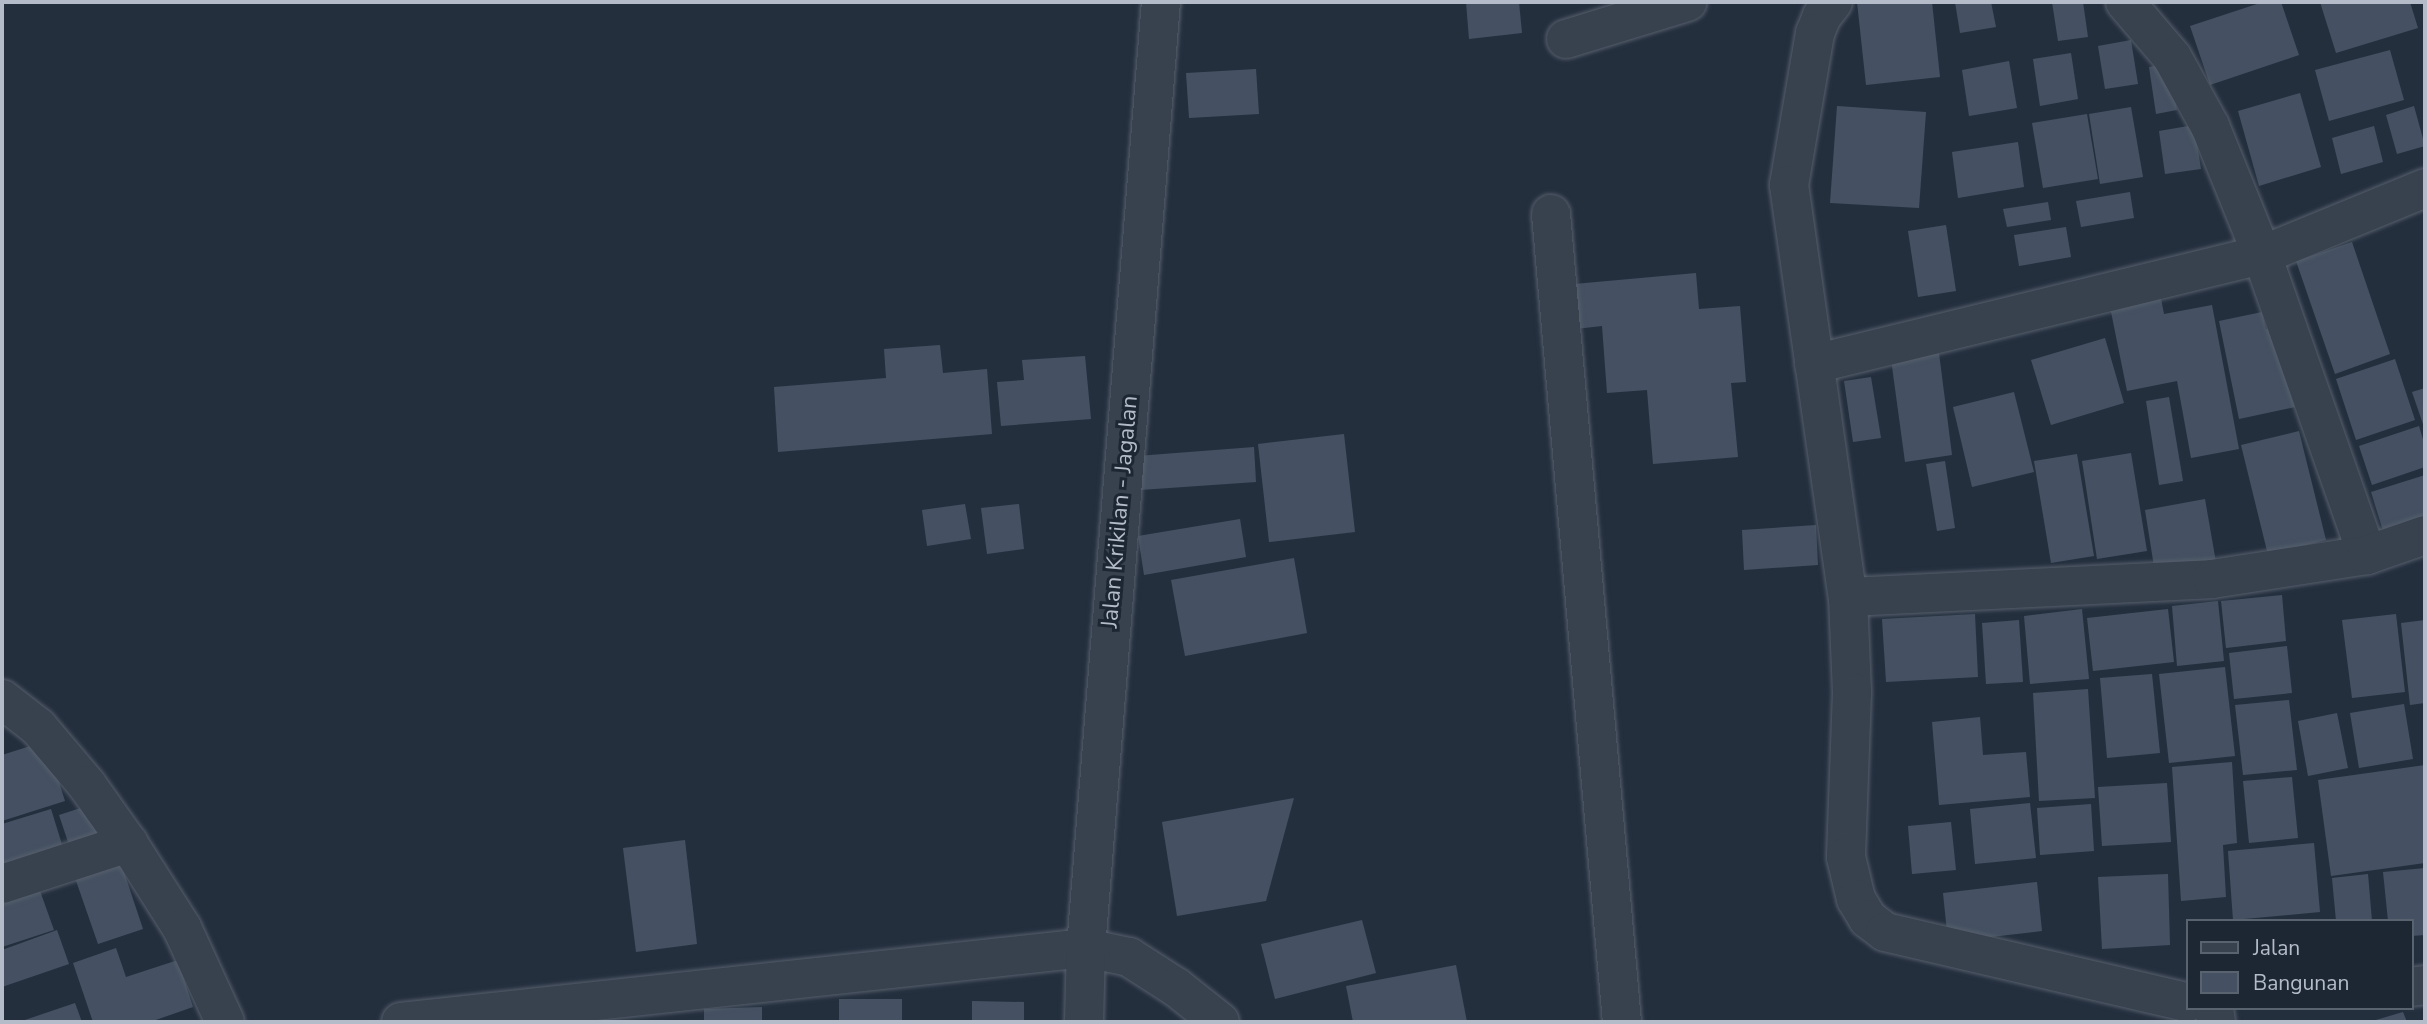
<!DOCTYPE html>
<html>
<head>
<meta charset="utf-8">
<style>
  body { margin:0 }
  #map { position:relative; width:2427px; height:1024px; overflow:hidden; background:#242f3e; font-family:"Nunito Sans",sans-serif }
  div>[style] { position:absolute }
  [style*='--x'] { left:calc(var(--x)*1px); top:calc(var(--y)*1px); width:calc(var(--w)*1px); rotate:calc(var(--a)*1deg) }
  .building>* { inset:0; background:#455162 }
  .roads { filter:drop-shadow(0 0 2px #565f6c) drop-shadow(0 0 2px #565f6c) }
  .minor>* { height:38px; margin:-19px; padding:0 19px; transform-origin:19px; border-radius:19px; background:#38414e }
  span { translate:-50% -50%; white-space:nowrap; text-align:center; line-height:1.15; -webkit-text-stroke:6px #1d2633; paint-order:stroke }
  .street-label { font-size:23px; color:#b4bcc9 }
  .frame { position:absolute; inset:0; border:4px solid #b4bcc9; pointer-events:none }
  .legend { position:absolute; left:2186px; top:919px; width:228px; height:91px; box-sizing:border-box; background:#1d2633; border:2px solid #59626f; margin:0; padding:9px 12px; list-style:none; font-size:21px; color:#b4bcc9 }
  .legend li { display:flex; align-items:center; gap:14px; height:35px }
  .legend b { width:35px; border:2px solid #59626f }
</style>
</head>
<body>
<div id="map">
  <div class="building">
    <div style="clip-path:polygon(1466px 2px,1519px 2px,1522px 33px,1469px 39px)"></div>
    <div style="clip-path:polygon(1857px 2px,1932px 2px,1940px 77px,1866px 85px)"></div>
    <div style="clip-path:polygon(1955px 2px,1991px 2px,1996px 27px,1960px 33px)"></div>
    <div style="clip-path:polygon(2052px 2px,2083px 2px,2088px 37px,2058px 41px)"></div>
    <div style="clip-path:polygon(2263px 2px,2281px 2px,2299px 55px,2210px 85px,2190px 26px)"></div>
    <div style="clip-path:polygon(2320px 2px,2410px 2px,2418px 28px,2336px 53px)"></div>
    <div style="clip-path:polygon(2131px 40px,2138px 84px,2105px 89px,2098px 46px)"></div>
    <div style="clip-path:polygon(2390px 50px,2404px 100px,2329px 121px,2315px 70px)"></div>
    <div style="clip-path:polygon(2071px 53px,2078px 99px,2040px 106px,2033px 59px)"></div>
    <div style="clip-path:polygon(2009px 61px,2017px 108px,1969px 116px,1962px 70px)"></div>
    <div style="clip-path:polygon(2170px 63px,2177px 110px,2156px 114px,2149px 67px)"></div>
    <div style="clip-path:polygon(1256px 69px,1259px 114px,1189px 118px,1186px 73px)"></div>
    <div style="clip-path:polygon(2300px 93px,2321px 167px,2259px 186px,2238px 111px)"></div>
    <div style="clip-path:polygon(1837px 106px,1926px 112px,1919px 208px,1830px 203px)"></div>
    <div style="clip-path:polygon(2414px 106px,2425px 146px,2397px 154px,2386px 115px)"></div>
    <div style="clip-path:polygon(2131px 107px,2143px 177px,2100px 184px,2089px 114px)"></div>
    <div style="clip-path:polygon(2087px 114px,2098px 179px,2043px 188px,2032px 123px)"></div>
    <div style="clip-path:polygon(2194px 125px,2201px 169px,2165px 174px,2159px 131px)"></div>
    <div style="clip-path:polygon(2374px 126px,2383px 162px,2341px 174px,2332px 138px)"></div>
    <div style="clip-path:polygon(2018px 142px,2024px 187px,1958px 198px,1952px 152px)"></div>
    <div style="clip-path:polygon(2130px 192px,2134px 218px,2081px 227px,2076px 201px)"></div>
    <div style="clip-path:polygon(2048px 202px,2051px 220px,2007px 227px,2003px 209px)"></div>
    <div style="clip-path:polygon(1946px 225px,1956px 291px,1918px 297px,1908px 231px)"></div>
    <div style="clip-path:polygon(2066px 227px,2071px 257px,2019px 266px,2014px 235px)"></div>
    <div style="clip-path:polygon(2352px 242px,2390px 354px,2335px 374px,2296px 261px)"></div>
    <div style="clip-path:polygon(1696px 273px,1699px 309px,1740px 306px,1746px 382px,1731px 383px,1738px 457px,1653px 464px,1647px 390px,1607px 393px,1602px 326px,1567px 330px,1563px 285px)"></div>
    <div style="clip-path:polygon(2159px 288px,2164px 314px,2212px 305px,2239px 449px,2191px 458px,2177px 381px,2127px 391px,2108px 297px)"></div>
    <div style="clip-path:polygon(2262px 312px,2266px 329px,2282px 326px,2305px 405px,2239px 419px,2219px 321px)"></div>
    <div style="clip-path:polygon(2105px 338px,2124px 403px,2051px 425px,2031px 360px)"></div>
    <div style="clip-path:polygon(940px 345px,943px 373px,987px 369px,992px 434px,778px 452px,774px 387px,886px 378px,884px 349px)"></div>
    <div style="clip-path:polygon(1939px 353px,1952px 455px,1905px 462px,1891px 359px)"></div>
    <div style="clip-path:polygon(1085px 356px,1091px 419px,1001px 426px,997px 382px,1024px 380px,1022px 360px)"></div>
    <div style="clip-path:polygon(2395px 359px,2415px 420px,2356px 440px,2336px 379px)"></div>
    <div style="clip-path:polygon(1871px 377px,1881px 438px,1853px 442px,1844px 381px)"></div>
    <div style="clip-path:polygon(2425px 388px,2425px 430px,2412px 392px)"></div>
    <div style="clip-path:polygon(2014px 392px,2034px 472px,1972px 487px,1953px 407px)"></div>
    <div style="clip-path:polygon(2169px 397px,2183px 481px,2159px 485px,2146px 401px)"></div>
    <div style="clip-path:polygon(2419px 426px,2425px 446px,2425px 467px,2372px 485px,2359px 446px)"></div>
    <div style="clip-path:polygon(2299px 431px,2326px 540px,2268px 555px,2241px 445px)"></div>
    <div style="clip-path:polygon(1344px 434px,1355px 532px,1269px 542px,1258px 444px)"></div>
    <div style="clip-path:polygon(1254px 447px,1256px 482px,1140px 490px,1137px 456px)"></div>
    <div style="clip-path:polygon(2131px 453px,2147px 551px,2097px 559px,2082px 461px)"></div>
    <div style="clip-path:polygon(2077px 454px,2094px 556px,2051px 563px,2034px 461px)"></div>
    <div style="clip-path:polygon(1945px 461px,1955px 528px,1937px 531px,1926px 464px)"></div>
    <div style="clip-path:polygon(2425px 475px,2425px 521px,2384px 534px,2371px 492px)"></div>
    <div style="clip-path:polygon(2205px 499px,2217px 568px,2156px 579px,2145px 510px)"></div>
    <div style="clip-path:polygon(965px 504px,971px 539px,927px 546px,922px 510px)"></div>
    <div style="clip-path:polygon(1019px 504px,1024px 549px,987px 554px,981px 508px)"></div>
    <div style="clip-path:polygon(1240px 519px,1246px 557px,1144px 575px,1138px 536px)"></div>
    <div style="clip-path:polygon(1816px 525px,1818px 565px,1744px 570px,1742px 530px)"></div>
    <div style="clip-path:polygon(1294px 558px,1307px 633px,1185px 656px,1171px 580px)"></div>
    <div style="clip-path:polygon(2282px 595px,2286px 641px,2226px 648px,2221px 601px)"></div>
    <div style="clip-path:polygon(2218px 601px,2224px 661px,2177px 666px,2172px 606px)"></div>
    <div style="clip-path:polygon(2082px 609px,2089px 679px,2030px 684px,2024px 616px)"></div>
    <div style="clip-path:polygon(2168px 609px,2174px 662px,2093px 671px,2087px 618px)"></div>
    <div style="clip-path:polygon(1975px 614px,1978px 677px,1886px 682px,1882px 619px)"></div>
    <div style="clip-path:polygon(2396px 614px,2405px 692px,2352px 698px,2342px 620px)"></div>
    <div style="clip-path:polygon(2019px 620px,2023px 682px,1986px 684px,1982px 623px)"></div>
    <div style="clip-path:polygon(2425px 620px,2425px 703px,2410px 705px,2401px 623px)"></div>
    <div style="clip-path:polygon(2287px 646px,2292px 693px,2234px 699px,2229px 653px)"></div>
    <div style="clip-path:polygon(2225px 667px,2235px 756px,2169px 763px,2159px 674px)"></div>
    <div style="clip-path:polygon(2152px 674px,2160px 753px,2107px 758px,2100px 678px)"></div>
    <div style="clip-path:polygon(2088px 689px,2095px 798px,2039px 801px,2033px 693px)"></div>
    <div style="clip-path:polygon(2289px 700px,2297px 770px,2243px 775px,2235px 705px)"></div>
    <div style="clip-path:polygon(2404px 704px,2413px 759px,2359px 768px,2350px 713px)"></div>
    <div style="clip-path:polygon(2337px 713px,2348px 768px,2308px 776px,2298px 721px)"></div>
    <div style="clip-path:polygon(1980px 717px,1983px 755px,2026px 752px,2030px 797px,1939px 805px,1932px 722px)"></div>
    <div style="clip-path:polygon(46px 741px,65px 801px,2px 821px,2px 755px)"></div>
    <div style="clip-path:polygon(2232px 762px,2237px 843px,2223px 845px,2226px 897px,2181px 901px,2172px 767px)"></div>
    <div style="clip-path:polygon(2425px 765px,2425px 863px,2331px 876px,2318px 780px)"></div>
    <div style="clip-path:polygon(2292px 777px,2298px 838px,2249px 843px,2243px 781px)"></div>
    <div style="clip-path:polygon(2167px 783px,2171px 842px,2102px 846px,2098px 787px)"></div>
    <div style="clip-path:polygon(1294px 798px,1266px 901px,1177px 916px,1162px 822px)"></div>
    <div style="clip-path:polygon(2030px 803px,2036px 858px,1975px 864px,1970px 809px)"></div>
    <div style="clip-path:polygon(93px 804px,104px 838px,70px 848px,59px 815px)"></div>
    <div style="clip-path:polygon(2091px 804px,2094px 851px,2040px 855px,2037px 808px)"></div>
    <div style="clip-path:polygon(51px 809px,64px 851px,6px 869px,2px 856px,2px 824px)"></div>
    <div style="clip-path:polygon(1951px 822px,1956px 870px,1912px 874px,1908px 826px)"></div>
    <div style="clip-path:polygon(685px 840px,697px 944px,636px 952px,623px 848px)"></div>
    <div style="clip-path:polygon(2314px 843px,2320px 912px,2233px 920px,2228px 851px)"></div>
    <div style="clip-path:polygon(120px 860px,143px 929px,98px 944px,74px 875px)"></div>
    <div style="clip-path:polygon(2425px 868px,2425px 935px,2411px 936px,2411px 921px,2388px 921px,2383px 872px)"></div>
    <div style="clip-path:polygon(2168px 874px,2170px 945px,2102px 949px,2098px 877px)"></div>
    <div style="clip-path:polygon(2368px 874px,2372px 921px,2336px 921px,2332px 878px)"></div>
    <div style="clip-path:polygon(2037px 882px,2042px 931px,1948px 942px,1943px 893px)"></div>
    <div style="clip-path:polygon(39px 888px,54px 930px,2px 947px,2px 901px)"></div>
    <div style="clip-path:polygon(1362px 920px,1376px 973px,1275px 999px,1261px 944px)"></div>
    <div style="clip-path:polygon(57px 930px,69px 964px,2px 987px,2px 950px)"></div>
    <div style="clip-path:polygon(116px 948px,126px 977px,178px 960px,193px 1007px,150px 1022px,93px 1022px,73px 963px)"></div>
    <div style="clip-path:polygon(1456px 965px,1467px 1022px,1353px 1022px,1346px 986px)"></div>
    <div style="clip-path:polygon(839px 999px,902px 999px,902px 1022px,839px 1022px)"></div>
    <div style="clip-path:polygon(972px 1001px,1024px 1002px,1024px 1022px,972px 1022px)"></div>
    <div style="clip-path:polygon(75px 1003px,82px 1022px,19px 1022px)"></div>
    <div style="clip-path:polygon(762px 1007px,762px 1022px,704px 1022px,704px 1009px)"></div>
    <div style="clip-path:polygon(2403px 1012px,2407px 1022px,2369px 1022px)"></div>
  </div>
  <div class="roads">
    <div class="minor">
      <div style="--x:1833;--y:2;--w:18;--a:128"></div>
      <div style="--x:1822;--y:16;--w:18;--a:112"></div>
      <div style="--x:1815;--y:33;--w:154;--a:99.7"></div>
      <div style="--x:1789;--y:185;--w:416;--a:81.9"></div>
      <div style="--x:1848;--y:597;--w:95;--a:87.6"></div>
      <div style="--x:1852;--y:692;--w:165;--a:92.1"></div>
      <div style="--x:1846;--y:857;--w:43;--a:76.6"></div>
      <div style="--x:1856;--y:899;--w:23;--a:59"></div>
      <div style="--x:1868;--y:919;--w:21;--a:37"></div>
      <div style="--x:1885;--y:932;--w:310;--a:13.1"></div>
      <div style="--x:2125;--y:2;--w:72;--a:49.5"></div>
      <div style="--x:2172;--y:57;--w:79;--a:61.2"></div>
      <div style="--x:2210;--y:126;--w:139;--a:68"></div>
      <div style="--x:2262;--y:255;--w:318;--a:70.7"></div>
      <div style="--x:1566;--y:39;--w:127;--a:-17"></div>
      <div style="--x:1551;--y:214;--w:811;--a:84.98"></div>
      <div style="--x:1814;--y:364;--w:461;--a:-13.7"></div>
      <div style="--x:2262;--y:255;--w:176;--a:-22.3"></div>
      <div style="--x:1848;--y:597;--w:364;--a:-2.8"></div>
      <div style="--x:2212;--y:579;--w:157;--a:-8.8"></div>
      <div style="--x:2367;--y:555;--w:61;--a:-19"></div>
      <div style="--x:2;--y:699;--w:46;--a:37.9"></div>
      <div style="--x:38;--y:727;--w:76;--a:49.8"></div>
      <div style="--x:87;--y:785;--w:71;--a:54.7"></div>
      <div style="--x:128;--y:843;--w:101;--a:57.6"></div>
      <div style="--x:182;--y:928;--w:103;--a:65.4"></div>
      <div style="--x:2;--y:884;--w:133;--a:-18"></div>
      <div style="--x:2411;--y:987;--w:14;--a:-8"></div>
      <div style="--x:2214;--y:1009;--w:13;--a:81"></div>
      <div style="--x:401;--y:1022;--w:689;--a:-6.17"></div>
      <div style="--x:1086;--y:948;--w:44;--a:11.8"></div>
      <div style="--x:1129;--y:957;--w:56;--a:32.6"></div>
      <div style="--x:1176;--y:987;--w:56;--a:38.5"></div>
      <div style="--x:1084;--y:1022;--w:74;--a:-88.5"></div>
      <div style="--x:1086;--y:948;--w:949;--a:-85.47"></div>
    </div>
  </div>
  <div class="street-label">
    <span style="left:1120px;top:512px;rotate:-85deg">Jalan Krikilan - Jagalan</span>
  </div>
  <div class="frame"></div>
  <ul class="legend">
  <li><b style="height:9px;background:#38414e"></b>Jalan</li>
  <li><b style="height:19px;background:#455162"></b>Bangunan</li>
  </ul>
</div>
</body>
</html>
